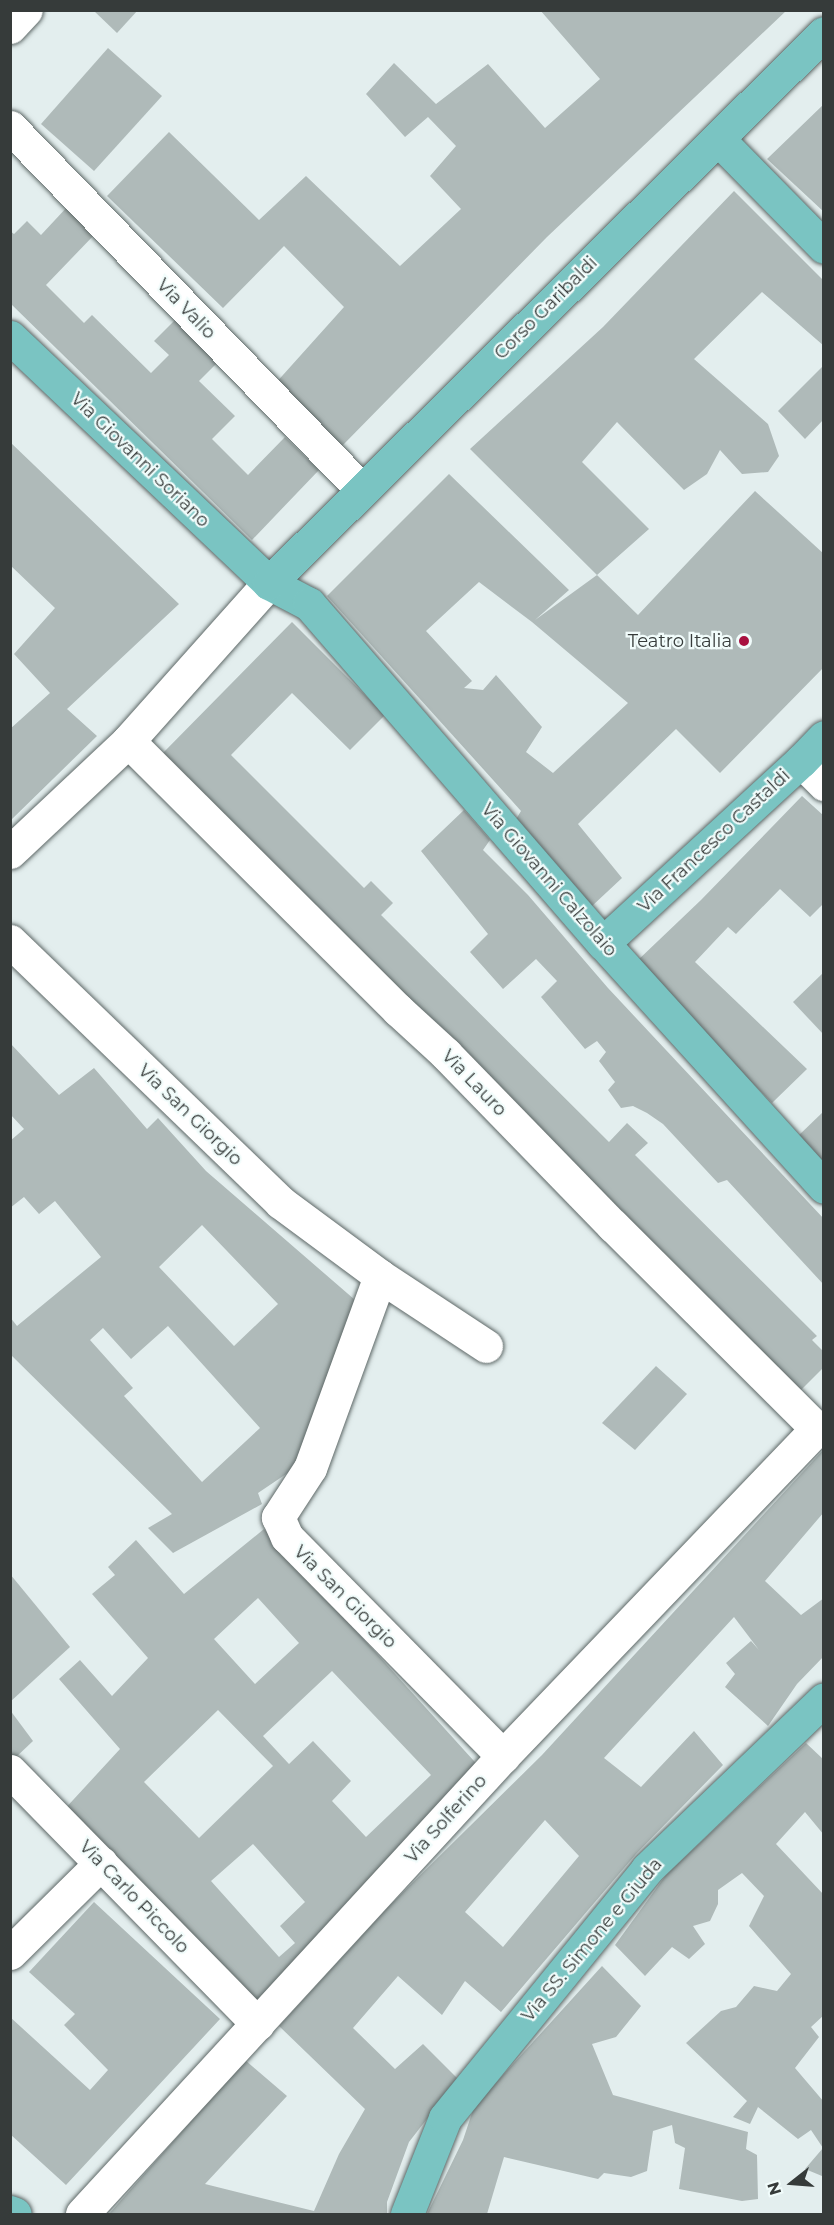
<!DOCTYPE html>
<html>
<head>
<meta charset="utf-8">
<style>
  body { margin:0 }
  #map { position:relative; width:834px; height:2225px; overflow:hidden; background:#e3eeee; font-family:Montserrat,sans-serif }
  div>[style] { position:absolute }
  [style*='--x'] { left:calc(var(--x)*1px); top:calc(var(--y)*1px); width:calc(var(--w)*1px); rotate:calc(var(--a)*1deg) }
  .building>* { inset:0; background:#afbab9 }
  .roads { filter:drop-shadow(0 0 2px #5e6867) drop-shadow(0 0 2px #5e6867) }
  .minor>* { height:33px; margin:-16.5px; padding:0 16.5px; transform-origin:16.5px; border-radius:16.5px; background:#fff }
  .major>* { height:33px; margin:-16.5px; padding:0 16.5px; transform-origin:16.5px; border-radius:16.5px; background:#7ac4c2 }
  .dots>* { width:16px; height:16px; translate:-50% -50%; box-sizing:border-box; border:3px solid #f1fcfb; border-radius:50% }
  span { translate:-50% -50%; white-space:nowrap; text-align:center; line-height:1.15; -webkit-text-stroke:4.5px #f1fcfb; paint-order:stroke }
  .street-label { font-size:18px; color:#363b3a }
  .poi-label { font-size:18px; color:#363b3a }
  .right { translate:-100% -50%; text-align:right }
  .frame { position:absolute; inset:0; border:12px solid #363b3a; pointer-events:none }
  .north { position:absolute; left:762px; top:2153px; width:60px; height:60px; -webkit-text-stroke:4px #f1fcfb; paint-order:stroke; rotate:253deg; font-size:16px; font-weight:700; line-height:24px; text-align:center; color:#363b3a }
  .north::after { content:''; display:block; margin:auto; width:21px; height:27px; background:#363b3a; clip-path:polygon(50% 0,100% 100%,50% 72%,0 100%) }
</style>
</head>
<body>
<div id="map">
  <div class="building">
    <div style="clip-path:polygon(93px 10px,138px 10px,117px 33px)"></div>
    <div style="clip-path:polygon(540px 10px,787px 10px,547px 237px,342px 446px,274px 385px,344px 307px,284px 246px,223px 308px,107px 196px,169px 132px,259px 220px,306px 176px,400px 266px,461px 209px,430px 176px,456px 146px,428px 117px,405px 137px,366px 94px,394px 63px,436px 104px,488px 64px,545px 128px,600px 79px)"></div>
    <div style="clip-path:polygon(108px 48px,162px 96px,94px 171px,41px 124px)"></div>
    <div style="clip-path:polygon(824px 104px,822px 158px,824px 212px,767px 159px)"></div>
    <div style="clip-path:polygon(evenodd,734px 191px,824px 281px,824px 346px,762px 292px,694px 359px,768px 424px,779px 456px,768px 472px,742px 474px,720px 450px,707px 474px,684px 490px,617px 422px,582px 462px,649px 529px,597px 575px,638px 615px,755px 491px,824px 554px,824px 667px,720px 773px,676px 729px,578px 824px,622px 878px,592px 906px,515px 821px,521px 811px,327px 596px,449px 474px,569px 590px,535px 620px,597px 575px,470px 449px,603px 327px,734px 191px,479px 582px,532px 622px,628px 703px,553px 773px,526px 752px,542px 727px,496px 675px,483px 690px,464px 688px,472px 681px,426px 631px,479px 582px)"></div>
    <div style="clip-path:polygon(68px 206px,96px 233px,46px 285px,84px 323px,92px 315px,151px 373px,169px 355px,154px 341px,177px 318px,220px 360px,199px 381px,235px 416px,212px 439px,248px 475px,285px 437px,319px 470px,252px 540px,10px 303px,10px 231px,14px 234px,27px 221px,41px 235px)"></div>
    <div style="clip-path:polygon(824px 365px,824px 419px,805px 439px,778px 411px)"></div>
    <div style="clip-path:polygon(10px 442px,179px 604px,67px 709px,97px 736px,10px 821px,10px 729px,50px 693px,14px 654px,55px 608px,10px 565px)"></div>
    <div style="clip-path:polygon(292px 622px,385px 715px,350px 750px,292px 693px,231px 755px,364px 888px,371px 881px,393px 903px,381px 915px,609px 1142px,627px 1123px,648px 1143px,635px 1155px,817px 1336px,812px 1340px,824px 1352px,824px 1367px,799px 1392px,161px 755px)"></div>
    <div style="clip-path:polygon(802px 796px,824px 816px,824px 903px,810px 917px,780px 889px,736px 934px,728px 927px,695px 962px,807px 1069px,772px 1103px,663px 992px,637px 961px,701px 900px)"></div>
    <div style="clip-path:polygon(464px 810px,490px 840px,483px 850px,528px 895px,608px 988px,824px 1219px,824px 1285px,727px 1180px,718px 1183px,663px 1124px,647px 1113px,633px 1106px,621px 1108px,608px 1090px,615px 1082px,599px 1061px,606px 1052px,597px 1041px,585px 1049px,541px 997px,557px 981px,536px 959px,503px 989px,470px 952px,488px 934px,421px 851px)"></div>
    <div style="clip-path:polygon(824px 972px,824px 1035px,793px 1002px)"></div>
    <div style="clip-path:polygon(evenodd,10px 1043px,59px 1095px,94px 1068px,147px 1129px,158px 1118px,206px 1171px,362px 1306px,301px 1464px,258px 1493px,262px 1504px,173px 1553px,148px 1528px,172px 1514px,10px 1354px,10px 1317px,17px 1326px,101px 1257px,55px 1201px,39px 1214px,24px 1197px,10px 1208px,10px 1141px,24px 1129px,10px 1114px,10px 1043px,202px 1225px,278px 1304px,234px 1346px,159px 1267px,202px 1225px,10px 1043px,168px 1326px,260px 1428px,202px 1482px,124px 1396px,133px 1388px,90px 1340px,103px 1328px,131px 1359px,168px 1326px)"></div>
    <div style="clip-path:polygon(824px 1111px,824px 1165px,797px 1137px)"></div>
    <div style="clip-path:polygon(656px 1366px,687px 1394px,635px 1450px,602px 1423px)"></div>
    <div style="clip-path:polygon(evenodd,824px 1449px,824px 1512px,765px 1581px,801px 1615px,824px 1598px,824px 1656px,797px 1684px,768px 1726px,725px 1687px,735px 1674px,726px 1663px,751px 1641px,759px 1650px,734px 1617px,604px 1758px,641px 1787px,694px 1731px,723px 1765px,636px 1854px,501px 2012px,465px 1981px,442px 2015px,398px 1976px,353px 2028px,395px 2069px,423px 2044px,458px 2079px,409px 2142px,387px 2202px,387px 2214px,109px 2214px,245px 2060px,287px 2096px,205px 2184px,314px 2211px,339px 2154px,365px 2109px,279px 2026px,388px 1907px,542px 1755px,824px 1449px,545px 1820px,579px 1856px,503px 1947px,465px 1912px,545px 1820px)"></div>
    <div style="clip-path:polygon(evenodd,264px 1529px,483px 1771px,257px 2009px,62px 1812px,120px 1749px,59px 1679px,80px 1660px,112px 1696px,148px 1658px,92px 1594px,115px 1575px,108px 1567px,136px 1540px,184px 1594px,264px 1529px,258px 1598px,299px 1643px,255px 1684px,214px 1639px,258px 1598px,264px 1529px,332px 1671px,431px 1775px,366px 1837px,332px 1801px,351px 1781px,313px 1741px,289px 1764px,263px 1736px,332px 1671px,264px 1529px,218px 1710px,273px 1766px,199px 1838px,144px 1782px,218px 1710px,264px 1529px,253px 1844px,305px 1902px,280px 1926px,295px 1943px,279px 1957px,211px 1881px,253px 1844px)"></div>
    <div style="clip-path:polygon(10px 1574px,70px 1647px,10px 1702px)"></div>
    <div style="clip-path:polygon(10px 1710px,33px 1741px,14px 1759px,10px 1756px)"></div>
    <div style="clip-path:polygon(806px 1743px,824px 1760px,824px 1835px,805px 1812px,776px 1844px,824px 1895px,824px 2015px,811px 2027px,819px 2037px,795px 2068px,824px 2102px,824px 2176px,822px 2176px,805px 2169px,823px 2148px,811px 2130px,798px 2139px,758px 2107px,750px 2124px,733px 2117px,747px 2101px,686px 2043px,721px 2011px,736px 2007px,754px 1986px,777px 1991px,791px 1974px,749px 1926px,764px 1896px,742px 1873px,718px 1890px,718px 1904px,710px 1921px,693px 1926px,705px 1944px,689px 1959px,672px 1947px,645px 1976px,615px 1945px,666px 1875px)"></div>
    <div style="clip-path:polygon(94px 1902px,220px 2019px,66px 2185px,10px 2134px,10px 2017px,90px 2090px,108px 2070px,64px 2025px,75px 2014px,29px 1972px)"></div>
    <div style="clip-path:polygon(602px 1966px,641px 2006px,616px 2037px,592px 2044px,613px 2095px,748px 2132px,746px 2149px,757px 2155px,758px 2199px,742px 2201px,679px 2189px,685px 2148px,675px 2143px,672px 2125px,653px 2131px,647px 2171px,631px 2177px,604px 2173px,598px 2179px,504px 2157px,487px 2214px,427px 2214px,463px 2140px,474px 2107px)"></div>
  </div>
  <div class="roads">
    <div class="minor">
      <div style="--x:10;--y:27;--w:23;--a:-47"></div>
      <div style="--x:10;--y:127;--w:506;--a:45.88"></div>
      <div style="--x:801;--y:761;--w:33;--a:45"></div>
      <div style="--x:10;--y:852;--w:162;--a:-43.2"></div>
      <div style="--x:128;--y:741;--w:212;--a:-48.3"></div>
      <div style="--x:10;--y:941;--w:376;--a:44"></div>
      <div style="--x:280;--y:1202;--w:124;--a:36.5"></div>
      <div style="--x:380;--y:1276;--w:204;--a:110"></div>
      <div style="--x:310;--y:1468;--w:59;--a:123.1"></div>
      <div style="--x:278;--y:1517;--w:22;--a:66"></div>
      <div style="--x:287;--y:1537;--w:308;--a:45.4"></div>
      <div style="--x:380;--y:1276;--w:127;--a:33.4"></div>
      <div style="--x:10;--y:1771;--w:354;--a:45.6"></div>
      <div style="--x:10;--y:1953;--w:128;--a:-44.7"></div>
      <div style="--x:82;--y:2214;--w:622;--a:-47.41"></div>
      <div style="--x:503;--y:1756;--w:453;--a:-46.2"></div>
      <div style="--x:817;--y:1429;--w:288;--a:-135.1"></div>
      <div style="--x:613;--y:1226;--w:240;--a:-134.2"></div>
      <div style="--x:446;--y:1054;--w:65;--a:-137.5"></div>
      <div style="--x:398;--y:1010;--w:381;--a:-135.1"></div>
    </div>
    <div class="major">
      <div style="--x:718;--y:139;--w:151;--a:45.5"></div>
      <div style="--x:10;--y:337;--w:357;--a:43.5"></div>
      <div style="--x:269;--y:583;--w:45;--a:27.7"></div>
      <div style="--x:309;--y:604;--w:449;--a:49.1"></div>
      <div style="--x:603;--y:943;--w:329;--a:47.8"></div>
      <div style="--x:269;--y:583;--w:781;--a:-44.74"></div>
      <div style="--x:603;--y:943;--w:269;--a:-42.6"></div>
      <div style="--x:801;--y:761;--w:33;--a:-46"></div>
      <div style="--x:10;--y:2212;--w:5;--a:22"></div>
      <div style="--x:407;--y:2214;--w:103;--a:-68.4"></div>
      <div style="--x:445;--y:2118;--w:321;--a:-50.9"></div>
      <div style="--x:647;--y:1869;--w:245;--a:-43.8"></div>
    </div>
  </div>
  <div class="dots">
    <div style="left:744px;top:641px;background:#a81140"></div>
  </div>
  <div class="street-label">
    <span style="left:546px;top:308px;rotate:-45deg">Corso Garibaldi</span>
    <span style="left:186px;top:309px;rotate:46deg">Via Valio</span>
    <span style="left:140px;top:460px;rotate:44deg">Via Giovanni Soriano</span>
    <span style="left:714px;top:841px;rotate:-43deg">Via Francesco Castaldi</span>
    <span style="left:549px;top:880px;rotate:49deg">Via Giovanni Calzolaio</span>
    <span style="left:474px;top:1083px;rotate:46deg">Via Lauro</span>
    <span style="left:190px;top:1115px;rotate:44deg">Via San Giorgio</span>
    <span style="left:345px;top:1597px;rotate:45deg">Via San Giorgio</span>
    <span style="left:446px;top:1819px;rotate:-48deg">Via Solferino</span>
    <span style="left:134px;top:1897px;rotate:46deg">Via Carlo Piccolo</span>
    <span style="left:592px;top:1940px;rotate:-50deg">Via SS. Simone e Giuda</span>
  </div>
  <div class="poi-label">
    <span class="right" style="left:732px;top:641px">Teatro Italia</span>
  </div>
  <div class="frame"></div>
  <div class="north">N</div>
</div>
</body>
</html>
